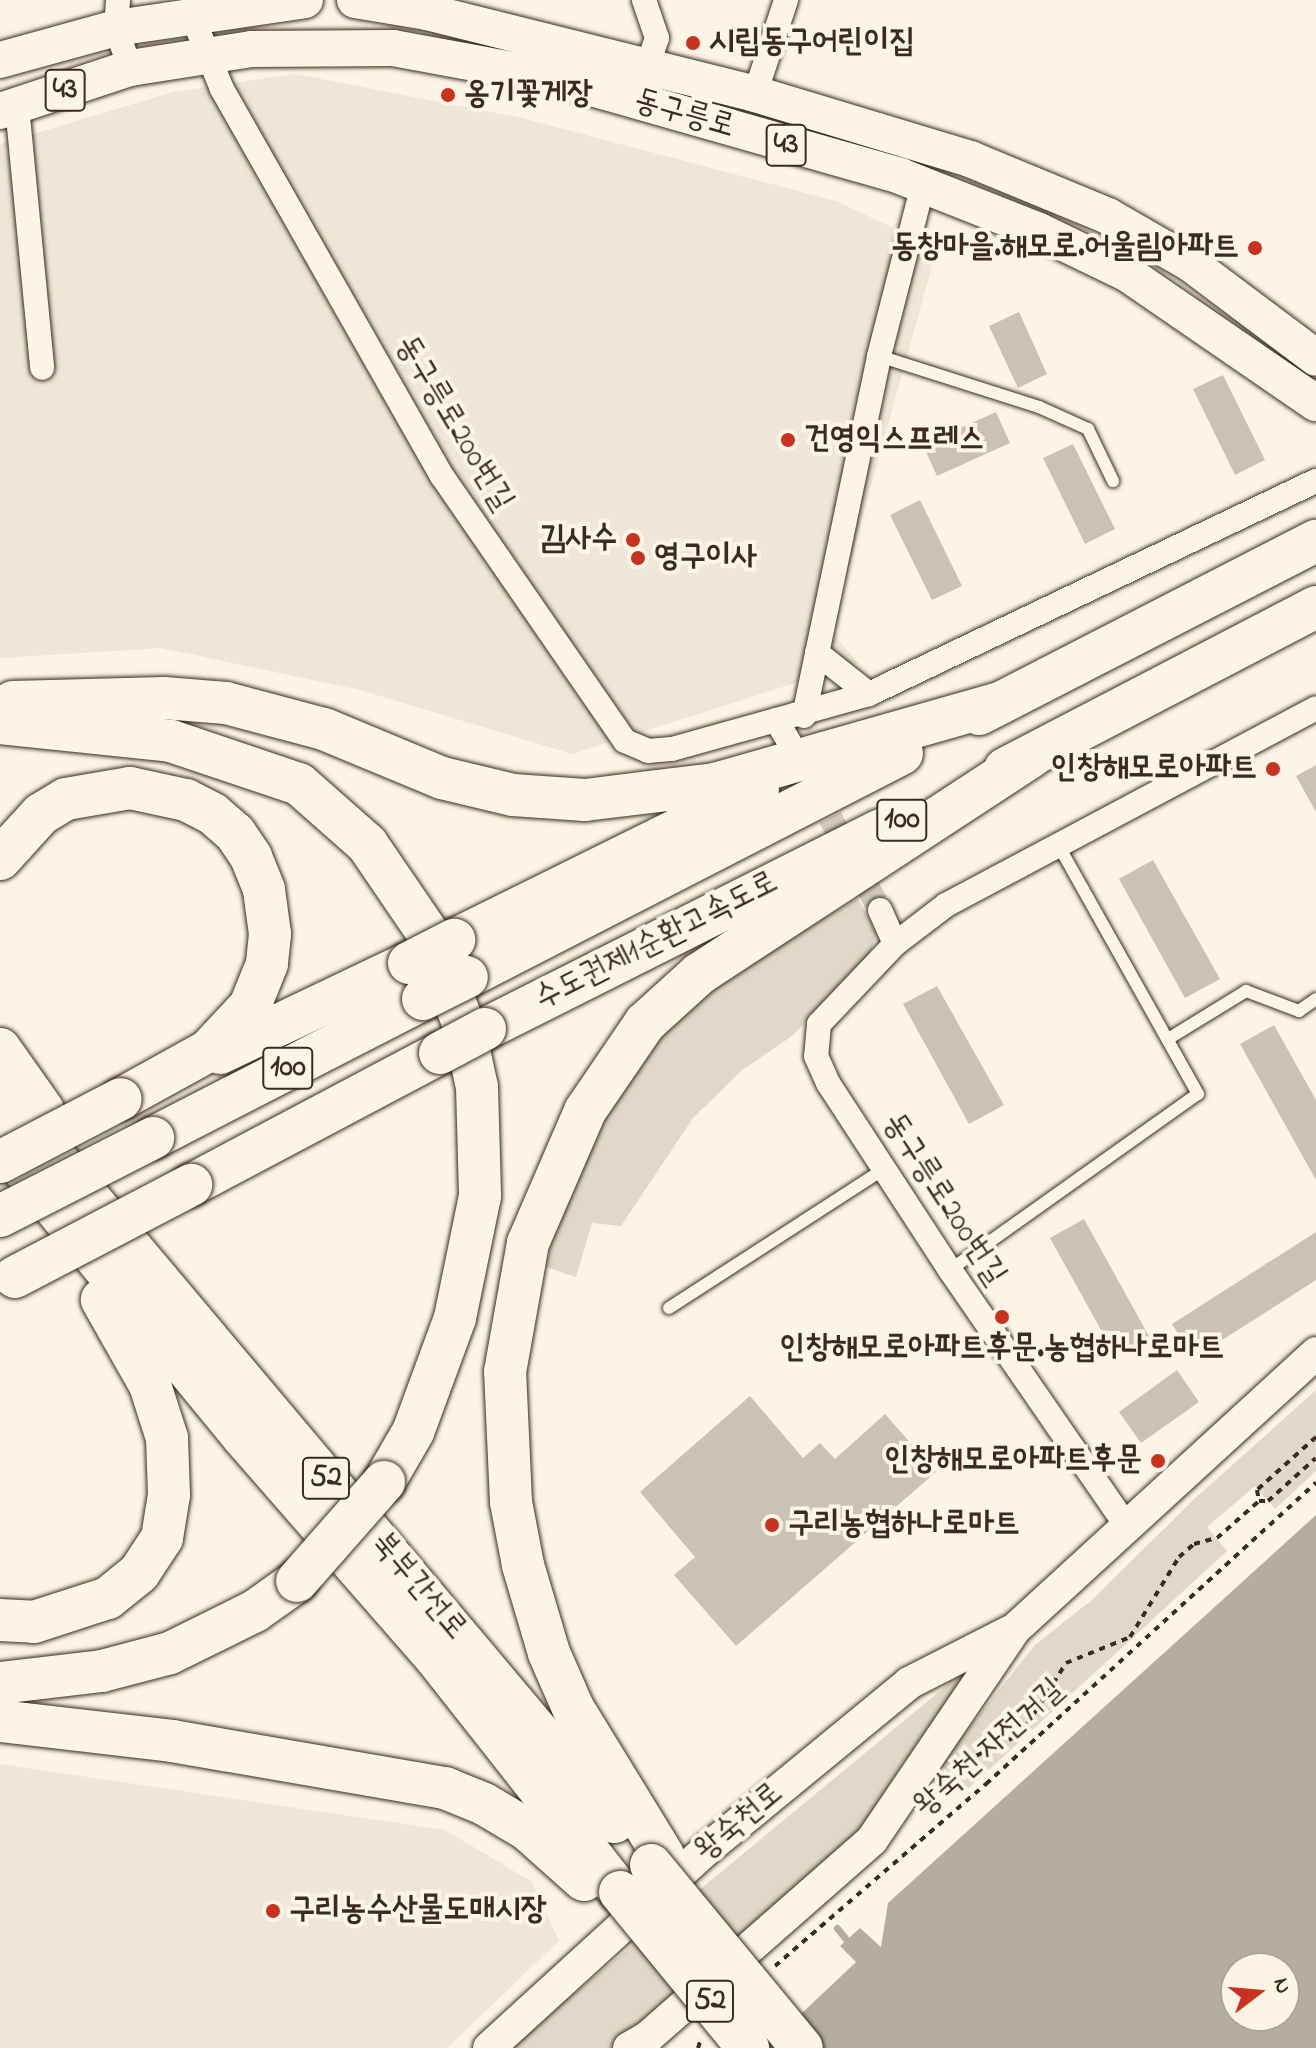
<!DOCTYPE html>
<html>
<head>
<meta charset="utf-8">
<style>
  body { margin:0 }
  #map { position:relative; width:1316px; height:2048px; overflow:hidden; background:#fcf5e5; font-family:"Indie Flower","Poor Story",sans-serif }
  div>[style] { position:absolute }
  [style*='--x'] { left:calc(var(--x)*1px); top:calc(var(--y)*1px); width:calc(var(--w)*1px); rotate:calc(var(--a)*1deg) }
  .built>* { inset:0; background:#eee6d6 }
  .green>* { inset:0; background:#e0d8c8 }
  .water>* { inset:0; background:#b7ad9e }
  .stream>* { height:7px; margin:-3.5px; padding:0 3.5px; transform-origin:3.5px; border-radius:3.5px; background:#b7ad9e }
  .building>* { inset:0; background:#ccc2b3 }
  .street-tunnel>* { height:24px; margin-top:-12px; transform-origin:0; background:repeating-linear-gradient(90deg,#d5ccbd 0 24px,transparent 0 36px) }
  .path>* { height:4px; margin-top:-2px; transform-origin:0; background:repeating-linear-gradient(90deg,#3b2a1e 0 6px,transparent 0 12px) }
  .roads { filter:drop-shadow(0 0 2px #3b2a1e) drop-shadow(0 0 2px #3b2a1e) }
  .lane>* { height:12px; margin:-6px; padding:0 6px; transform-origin:6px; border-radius:6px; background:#fcf5e5 }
  .street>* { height:24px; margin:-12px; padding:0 12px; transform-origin:12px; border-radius:12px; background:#fcf5e5 }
  .secondary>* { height:32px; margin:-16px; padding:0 16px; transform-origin:16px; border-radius:16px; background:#fcf5e5 }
  .primary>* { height:36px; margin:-18px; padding:0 18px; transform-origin:18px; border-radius:18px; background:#fcf5e5 }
  .highway>* { height:42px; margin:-21px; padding:0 21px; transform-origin:21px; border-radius:21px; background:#fcf5e5 }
  .bridges { filter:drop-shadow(0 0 2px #3b2a1e) drop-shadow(0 0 2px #3b2a1e) }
  .highway-bridge>* { height:42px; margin:-21px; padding:0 21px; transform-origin:21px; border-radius:21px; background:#fcf5e5 }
  .dots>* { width:22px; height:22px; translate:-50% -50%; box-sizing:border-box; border:4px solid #fcf5e5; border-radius:50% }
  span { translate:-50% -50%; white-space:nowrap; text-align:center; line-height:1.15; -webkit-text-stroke:8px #fcf5e5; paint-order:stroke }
  .shield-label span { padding:2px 6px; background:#fcf5e5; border:2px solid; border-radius:6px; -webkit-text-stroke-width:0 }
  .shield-label { font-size:30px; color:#3b2a1e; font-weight:700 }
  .poi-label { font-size:32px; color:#3b2a1e; font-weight:700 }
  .left { translate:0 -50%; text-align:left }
  .right { translate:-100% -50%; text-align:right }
  .street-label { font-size:32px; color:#3b2a1e }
  .north { position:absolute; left:1220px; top:1952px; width:80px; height:80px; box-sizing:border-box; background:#fcf5e5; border:2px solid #afa495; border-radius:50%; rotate:74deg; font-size:22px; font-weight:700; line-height:32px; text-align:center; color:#3b2a1e }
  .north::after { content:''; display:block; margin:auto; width:28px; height:36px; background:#c8321e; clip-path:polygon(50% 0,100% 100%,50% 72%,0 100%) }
</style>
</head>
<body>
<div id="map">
  <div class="built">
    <div style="clip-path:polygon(295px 74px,518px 117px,836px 201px,937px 248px,831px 631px,858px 663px,572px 754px,360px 690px,161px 648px,0 658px,0 144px,173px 92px)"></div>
    <div style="clip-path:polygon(0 1764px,445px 1830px,532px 1882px,559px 1941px,447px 2048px,0 2048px)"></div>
  </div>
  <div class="green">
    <div style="clip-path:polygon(858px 898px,877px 934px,867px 960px,792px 1036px,741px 1071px,693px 1118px,621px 1226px,592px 1223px,576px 1277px,546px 1267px,556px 1223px,596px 1131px,636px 1063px,679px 1015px,724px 975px)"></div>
    <div style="clip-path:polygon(1316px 1390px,1316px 1471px,1275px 1509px,1255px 1486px,1207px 1527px,1227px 1551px,966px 1791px,940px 1764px,1035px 1645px,1093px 1599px,1192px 1501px)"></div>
    <div style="clip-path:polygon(969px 1667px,862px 1837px,622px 2043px,612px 2048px,508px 2048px)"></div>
  </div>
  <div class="water">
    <div style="clip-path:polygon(evenodd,1316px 1515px,1316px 2048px,765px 2048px,856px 1962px,840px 1946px,860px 1928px,881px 1947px,888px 1903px,1316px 1515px,1236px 1968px,1284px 1968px,1284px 2016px,1236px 2016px,1236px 1968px)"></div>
  </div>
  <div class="stream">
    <div style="--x:837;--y:1928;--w:22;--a:51"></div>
  </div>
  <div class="building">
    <div style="clip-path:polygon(1019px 312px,1047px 374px,1018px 388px,989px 326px)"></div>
    <div style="clip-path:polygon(1223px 375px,1265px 460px,1235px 475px,1193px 389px)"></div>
    <div style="clip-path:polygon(996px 412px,1010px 443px,937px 476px,923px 445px)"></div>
    <div style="clip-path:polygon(1073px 444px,1115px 529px,1085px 544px,1043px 458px)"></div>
    <div style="clip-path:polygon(920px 500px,962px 586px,932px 600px,890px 515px)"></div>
    <div style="clip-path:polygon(1316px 765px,1316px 812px,1296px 776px)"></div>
    <div style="clip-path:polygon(1153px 860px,1220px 979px,1185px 998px,1119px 879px)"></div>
    <div style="clip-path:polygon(937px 986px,1004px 1105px,969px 1124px,903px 1004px)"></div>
    <div style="clip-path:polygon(1274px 1025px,1316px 1100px,1316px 1180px,1240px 1044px)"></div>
    <div style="clip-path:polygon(1084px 1219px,1150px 1338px,1116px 1357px,1050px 1238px)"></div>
    <div style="clip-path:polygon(1316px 1232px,1316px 1280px,1194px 1358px,1172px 1324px)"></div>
    <div style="clip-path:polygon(1177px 1370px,1199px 1402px,1141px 1443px,1119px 1412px)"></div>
    <div style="clip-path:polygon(750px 1396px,803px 1458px,820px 1443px,835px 1459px,885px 1414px,936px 1472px,736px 1646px,674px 1575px,695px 1557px,640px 1492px)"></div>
  </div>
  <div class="street-tunnel">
    <div style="--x:813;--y:786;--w:141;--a:61.6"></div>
  </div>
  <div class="path">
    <div style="--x:1316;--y:1437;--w:79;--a:138.1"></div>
    <div style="--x:1257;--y:1490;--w:11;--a:80"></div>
    <div style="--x:1259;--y:1501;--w:9;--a:0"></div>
    <div style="--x:1268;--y:1501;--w:64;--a:-41.9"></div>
    <div style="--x:955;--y:1766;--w:73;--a:-25.9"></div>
    <div style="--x:1021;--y:1734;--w:84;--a:-57.6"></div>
    <div style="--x:1066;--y:1663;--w:69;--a:-22.1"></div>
    <div style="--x:1130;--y:1637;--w:94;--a:-58.5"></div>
    <div style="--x:1179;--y:1557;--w:20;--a:-41"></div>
    <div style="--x:1194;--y:1544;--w:24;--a:-15"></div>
    <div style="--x:1217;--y:1538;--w:56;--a:-41.4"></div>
    <div style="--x:775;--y:1966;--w:279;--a:-40.8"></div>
    <div style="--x:986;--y:1784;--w:447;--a:-42.4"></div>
    <div style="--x:698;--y:2048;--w:9;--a:-72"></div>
  </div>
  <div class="roads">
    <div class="lane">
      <div style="--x:879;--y:356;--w:168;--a:17.7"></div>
      <div style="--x:1039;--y:407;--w:54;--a:24.2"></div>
      <div style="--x:1088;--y:429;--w:58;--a:64.3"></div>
      <div style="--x:1168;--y:1039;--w:92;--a:-31.6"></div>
      <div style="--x:1246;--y:991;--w:57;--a:20.7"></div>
      <div style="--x:1299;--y:1011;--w:21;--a:-35"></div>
      <div style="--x:950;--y:1270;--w:304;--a:-35.4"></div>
      <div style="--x:1198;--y:1094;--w:286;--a:-119.3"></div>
      <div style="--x:669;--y:1308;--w:256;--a:-32.9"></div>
    </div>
    <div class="street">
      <div style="--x:118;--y:0;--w:28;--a:94"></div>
      <div style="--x:116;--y:28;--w:42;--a:70.7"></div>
      <div style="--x:644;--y:0;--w:40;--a:71.1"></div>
      <div style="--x:657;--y:38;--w:31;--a:109"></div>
      <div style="--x:191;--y:13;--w:82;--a:67.8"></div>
      <div style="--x:222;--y:89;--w:445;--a:60.4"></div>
      <div style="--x:442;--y:476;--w:322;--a:55.4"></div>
      <div style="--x:625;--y:741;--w:25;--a:23"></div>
      <div style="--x:648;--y:751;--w:24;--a:-5"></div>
      <div style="--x:672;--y:749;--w:108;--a:-15.6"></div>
      <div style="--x:776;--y:720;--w:26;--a:59"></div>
      <div style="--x:755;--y:94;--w:99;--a:-71.7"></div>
      <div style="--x:17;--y:106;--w:263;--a:84.5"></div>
      <div style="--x:817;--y:653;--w:66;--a:38.3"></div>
      <div style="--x:804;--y:716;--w:368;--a:-78.2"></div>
      <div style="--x:879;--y:356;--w:177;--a:-75.6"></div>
      <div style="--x:776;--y:720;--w:97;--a:-15.6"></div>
      <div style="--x:869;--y:694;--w:495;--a:-25.5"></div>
      <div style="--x:880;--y:910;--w:37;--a:66"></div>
      <div style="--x:895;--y:944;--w:110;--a:133.5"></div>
      <div style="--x:819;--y:1024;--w:32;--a:95"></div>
      <div style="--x:816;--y:1056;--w:30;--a:66"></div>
      <div style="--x:828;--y:1083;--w:223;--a:56.9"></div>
      <div style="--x:950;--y:1270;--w:308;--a:55.4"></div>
      <div style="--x:895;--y:944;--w:64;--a:-37.4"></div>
      <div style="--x:946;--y:905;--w:419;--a:-28"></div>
    </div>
    <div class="secondary">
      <div style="--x:489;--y:2048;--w:294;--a:-42.4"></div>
      <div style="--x:706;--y:1850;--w:263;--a:-39.4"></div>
      <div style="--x:909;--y:1683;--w:114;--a:-27"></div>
      <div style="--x:629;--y:2048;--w:22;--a:-30"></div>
      <div style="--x:648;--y:2037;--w:298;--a:-41.3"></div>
      <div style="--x:872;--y:1840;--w:254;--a:-55.9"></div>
      <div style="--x:1014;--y:1630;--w:410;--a:-42.5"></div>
    </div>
    <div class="primary">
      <div style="--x:355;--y:0;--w:73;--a:9.5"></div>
      <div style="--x:427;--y:12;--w:338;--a:14"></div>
      <div style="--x:755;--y:94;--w:225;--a:16.8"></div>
      <div style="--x:970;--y:159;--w:149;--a:22.4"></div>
      <div style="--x:1108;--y:216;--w:96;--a:30"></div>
      <div style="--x:1191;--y:264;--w:156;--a:36.9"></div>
      <div style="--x:0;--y:60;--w:120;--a:-15.4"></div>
      <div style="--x:116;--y:28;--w:191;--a:-8.4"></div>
      <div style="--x:0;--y:111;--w:137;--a:-18.3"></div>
      <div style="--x:130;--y:68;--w:123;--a:-8.9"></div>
      <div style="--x:252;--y:49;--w:141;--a:-0.4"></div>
      <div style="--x:393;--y:48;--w:167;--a:10.4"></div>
      <div style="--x:557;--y:78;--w:357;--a:15.9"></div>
      <div style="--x:900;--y:176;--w:149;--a:21.6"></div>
      <div style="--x:1039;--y:231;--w:99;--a:25.8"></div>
      <div style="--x:1128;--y:274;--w:228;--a:34.5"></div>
    </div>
    <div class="highway">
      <div style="--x:13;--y:702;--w:151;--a:-1.5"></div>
      <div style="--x:164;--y:698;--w:62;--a:4.6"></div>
      <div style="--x:226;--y:703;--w:101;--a:14.9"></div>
      <div style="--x:324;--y:729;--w:128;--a:22.6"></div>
      <div style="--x:442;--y:778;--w:73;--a:13.5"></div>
      <div style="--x:513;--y:795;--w:72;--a:4"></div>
      <div style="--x:585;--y:800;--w:131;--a:-7"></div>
      <div style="--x:715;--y:784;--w:298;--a:-15.9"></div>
      <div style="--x:979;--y:714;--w:379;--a:-27.2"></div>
      <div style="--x:0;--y:723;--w:172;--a:6"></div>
      <div style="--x:171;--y:741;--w:135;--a:18.6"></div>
      <div style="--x:299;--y:784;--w:91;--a:41.4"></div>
      <div style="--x:367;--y:844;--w:110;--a:55.7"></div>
      <div style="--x:429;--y:935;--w:94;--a:68.9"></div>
      <div style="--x:463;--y:1023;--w:66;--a:77.7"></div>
      <div style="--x:477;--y:1087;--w:109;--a:88.4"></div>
      <div style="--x:480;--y:1196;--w:125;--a:101.6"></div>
      <div style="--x:455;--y:1318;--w:121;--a:110.2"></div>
      <div style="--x:413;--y:1432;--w:58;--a:120.1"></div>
      <div style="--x:1005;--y:769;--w:351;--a:-27.5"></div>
      <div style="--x:0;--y:859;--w:61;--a:-47.7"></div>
      <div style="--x:41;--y:814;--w:29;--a:-31"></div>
      <div style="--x:66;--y:799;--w:65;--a:-9.8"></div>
      <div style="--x:130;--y:788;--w:57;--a:12.1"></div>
      <div style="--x:186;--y:800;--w:30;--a:27"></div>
      <div style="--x:213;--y:814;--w:29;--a:41"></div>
      <div style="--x:235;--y:833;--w:29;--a:56"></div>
      <div style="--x:251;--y:857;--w:35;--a:68"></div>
      <div style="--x:264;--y:890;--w:44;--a:82.2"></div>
      <div style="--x:270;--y:934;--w:30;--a:96"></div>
      <div style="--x:267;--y:964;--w:45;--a:112"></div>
      <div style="--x:250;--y:1006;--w:62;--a:133"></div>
      <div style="--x:208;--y:1051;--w:99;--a:151.1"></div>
      <div style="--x:454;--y:940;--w:339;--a:-26.3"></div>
      <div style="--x:467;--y:977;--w:489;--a:-27.2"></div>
      <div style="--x:485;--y:1029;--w:443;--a:-26.7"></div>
      <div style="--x:0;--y:1049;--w:75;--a:54.8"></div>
      <div style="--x:220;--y:1053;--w:209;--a:-25.5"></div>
      <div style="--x:0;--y:1092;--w:954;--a:49.93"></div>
      <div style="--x:153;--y:1138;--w:304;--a:-27.2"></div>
      <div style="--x:0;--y:1141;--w:384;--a:50.6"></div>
      <div style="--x:244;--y:1438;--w:292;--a:48.9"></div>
      <div style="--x:436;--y:1658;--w:298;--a:51.8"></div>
      <div style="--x:191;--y:1185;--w:282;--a:-27.9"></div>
      <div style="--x:0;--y:1620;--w:34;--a:3"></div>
      <div style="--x:34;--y:1622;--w:78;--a:-18"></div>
      <div style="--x:108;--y:1598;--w:40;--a:-39"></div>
      <div style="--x:139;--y:1573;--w:42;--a:-56.7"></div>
      <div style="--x:162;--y:1538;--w:44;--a:-80.8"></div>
      <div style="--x:169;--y:1495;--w:57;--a:-92"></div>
      <div style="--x:167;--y:1438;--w:56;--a:-107.8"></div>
      <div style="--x:150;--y:1385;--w:98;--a:-119.5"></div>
      <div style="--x:0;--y:1683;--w:103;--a:-6.7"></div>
      <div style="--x:102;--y:1671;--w:70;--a:-14.8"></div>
      <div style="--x:170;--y:1653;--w:95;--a:-26.3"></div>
      <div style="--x:255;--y:1611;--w:52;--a:-35.5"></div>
      <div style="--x:0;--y:1721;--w:173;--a:6.6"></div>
      <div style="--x:172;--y:1741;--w:277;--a:9.8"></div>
      <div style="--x:445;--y:1788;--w:42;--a:22.3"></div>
      <div style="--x:484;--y:1804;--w:51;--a:30.6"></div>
      <div style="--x:528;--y:1830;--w:75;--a:41.8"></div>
      <div style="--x:663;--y:1855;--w:172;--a:-121.5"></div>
      <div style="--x:573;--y:1708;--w:60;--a:-113.6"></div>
      <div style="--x:549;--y:1653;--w:92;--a:-106.5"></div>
      <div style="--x:523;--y:1565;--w:64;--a:-100.8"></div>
      <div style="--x:511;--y:1502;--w:130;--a:-92.6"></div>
      <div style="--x:505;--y:1372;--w:131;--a:-79.9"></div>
      <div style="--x:528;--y:1243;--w:144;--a:-66.6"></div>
      <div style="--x:585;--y:1111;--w:107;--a:-55.7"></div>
      <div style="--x:645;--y:1023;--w:73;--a:-42.2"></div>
      <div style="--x:699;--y:974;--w:396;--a:-33.2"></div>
    </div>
  </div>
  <div class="bridges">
    <div class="highway-bridge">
      <div style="--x:409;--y:963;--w:51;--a:-27.1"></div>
      <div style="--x:423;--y:999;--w:49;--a:-26.6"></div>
      <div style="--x:440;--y:1053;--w:51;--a:-28.1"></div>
      <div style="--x:0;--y:1162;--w:136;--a:-27.5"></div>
      <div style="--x:0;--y:1216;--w:172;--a:-27"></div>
      <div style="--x:15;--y:1277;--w:199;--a:-27.6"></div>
      <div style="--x:297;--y:1581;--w:132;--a:-48.7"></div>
      <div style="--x:651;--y:1865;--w:237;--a:50.5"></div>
      <div style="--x:620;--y:1892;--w:202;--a:50.6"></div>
    </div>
  </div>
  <div class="dots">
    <div style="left:693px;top:43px;background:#c8321e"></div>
    <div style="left:448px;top:95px;background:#c8321e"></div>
    <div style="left:1255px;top:248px;background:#c8321e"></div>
    <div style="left:788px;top:440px;background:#c8321e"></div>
    <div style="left:633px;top:540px;background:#c8321e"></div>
    <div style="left:638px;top:558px;background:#c8321e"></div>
    <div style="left:1273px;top:769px;background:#c8321e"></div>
    <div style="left:1002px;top:1317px;background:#c8321e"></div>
    <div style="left:1158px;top:1461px;background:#c8321e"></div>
    <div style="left:772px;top:1525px;background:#c8321e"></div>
    <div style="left:273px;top:1911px;background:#c8321e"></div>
  </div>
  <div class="shield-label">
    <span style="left:65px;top:90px">43</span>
    <span style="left:786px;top:145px">43</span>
    <span style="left:902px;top:820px">100</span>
    <span style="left:288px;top:1068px">100</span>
    <span style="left:326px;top:1478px">52</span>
    <span style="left:710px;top:2001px">52</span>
  </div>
  <div class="poi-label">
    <span class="left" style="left:709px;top:43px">시립동구어린이집</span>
    <span class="left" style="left:464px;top:95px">옹기꽃게장</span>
    <span class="right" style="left:1239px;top:248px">동창마을.해모로.어울림아파트</span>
    <span class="left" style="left:804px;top:440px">건영익스프레스</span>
    <span class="right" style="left:617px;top:540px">김사수</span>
    <span class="left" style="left:654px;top:558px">영구이사</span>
    <span class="right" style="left:1257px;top:769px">인창해모로아파트</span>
    <span style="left:1002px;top:1349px">인창해모로아파트후문.농협하나로마트</span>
    <span class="right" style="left:1142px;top:1461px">인창해모로아파트후문</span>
    <span class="left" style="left:788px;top:1525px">구리농협하나로마트</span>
    <span class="left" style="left:289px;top:1911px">구리농수산물도매시장</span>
  </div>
  <div class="street-label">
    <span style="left:684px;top:115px;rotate:16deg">동구릉로</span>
    <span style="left:453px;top:424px;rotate:59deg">동구릉로200번길</span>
    <span style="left:657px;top:942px;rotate:-27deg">수도권제1순환고속도로</span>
    <span style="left:943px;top:1200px;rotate:57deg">동구릉로200번길</span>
    <span style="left:418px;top:1587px;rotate:50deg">북부간선로</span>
    <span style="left:990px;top:1749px;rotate:-42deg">왕숙천 자전거길</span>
    <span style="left:740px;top:1823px;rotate:-40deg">왕숙천로</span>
  </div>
  <div class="north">N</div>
</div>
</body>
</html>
